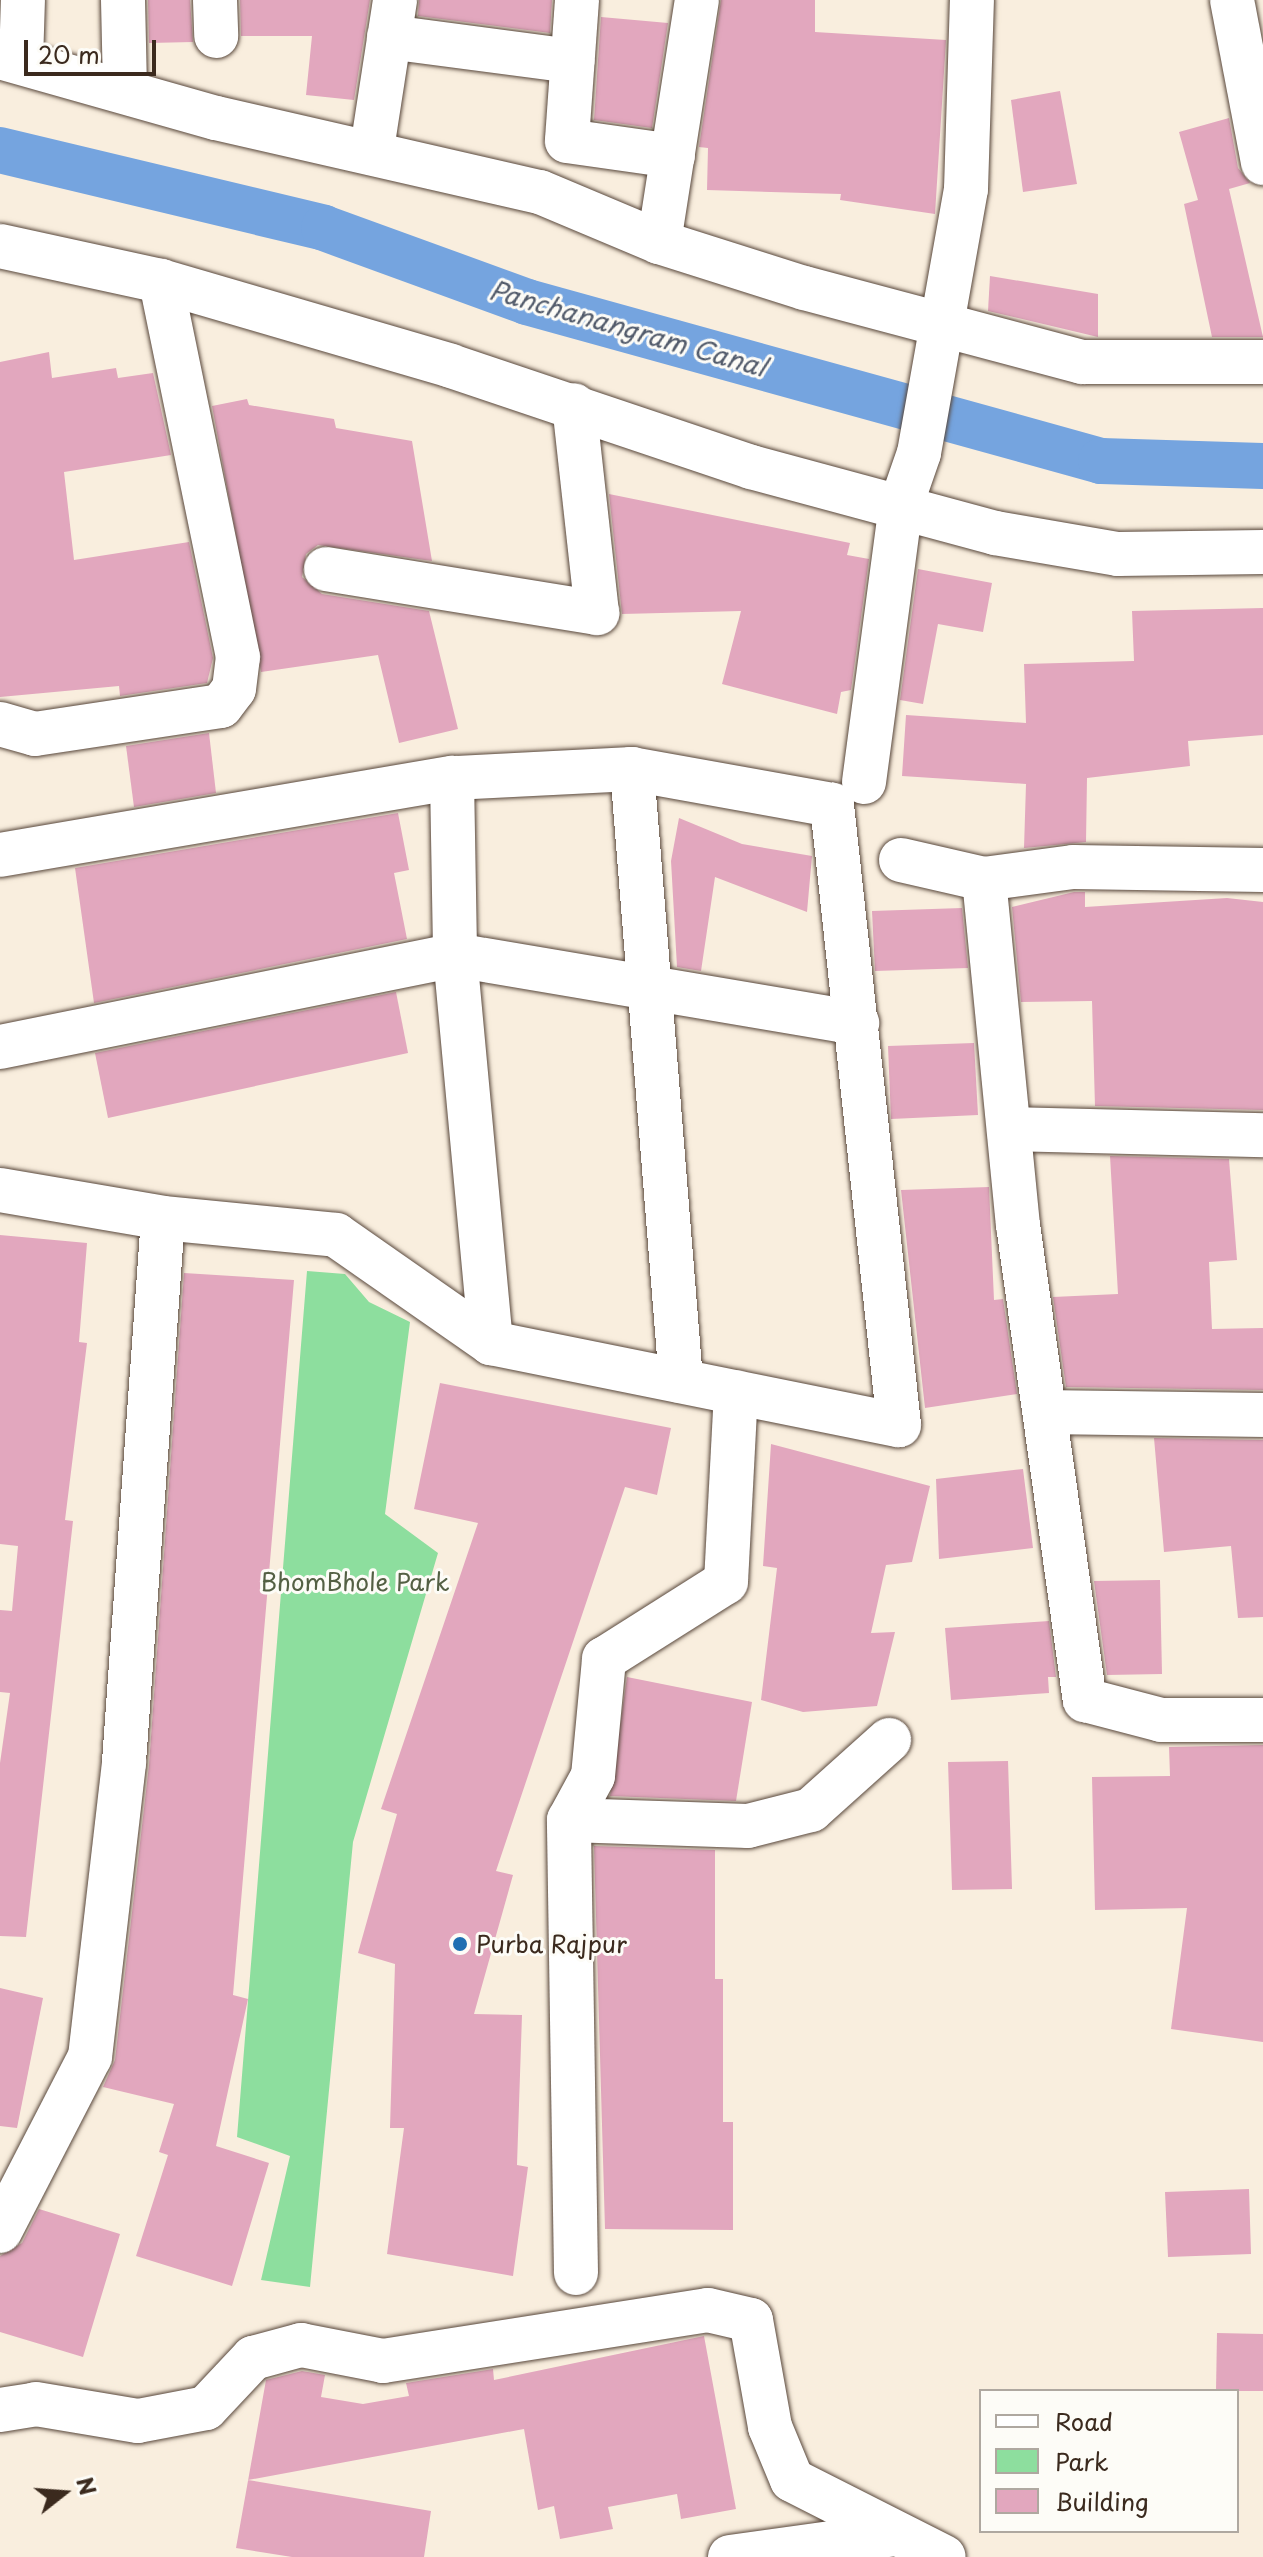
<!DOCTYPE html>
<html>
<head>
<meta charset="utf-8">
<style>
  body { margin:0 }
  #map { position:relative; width:1263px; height:2557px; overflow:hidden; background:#f9eede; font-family:"Playpen Sans",sans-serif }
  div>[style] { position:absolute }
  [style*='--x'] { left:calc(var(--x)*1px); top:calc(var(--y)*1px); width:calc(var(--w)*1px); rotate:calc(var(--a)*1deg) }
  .green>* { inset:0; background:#8dde9e }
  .canal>* { height:46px; margin:-23px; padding:0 23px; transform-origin:23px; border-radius:23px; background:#75a4df }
  .building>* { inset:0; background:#e2a7be }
  .roads { filter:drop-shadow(0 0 2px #58473b) drop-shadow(0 0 2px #58473b) }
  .minor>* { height:44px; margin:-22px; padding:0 22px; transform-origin:22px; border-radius:22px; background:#fff }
  .dots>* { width:22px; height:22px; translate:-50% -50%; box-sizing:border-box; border:4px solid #fdfcf7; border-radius:50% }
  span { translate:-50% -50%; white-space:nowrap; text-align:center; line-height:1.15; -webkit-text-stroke:6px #fdfcf7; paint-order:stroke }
  .park-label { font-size:24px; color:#546044 }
  .poi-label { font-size:24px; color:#3b2a1e }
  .left { translate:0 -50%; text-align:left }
  .water-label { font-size:26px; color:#525b6b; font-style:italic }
  .legend { position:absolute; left:979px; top:2389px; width:260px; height:144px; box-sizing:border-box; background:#fdfcf7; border:2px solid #afa8a0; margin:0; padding:10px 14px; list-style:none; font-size:24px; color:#3b2a1e }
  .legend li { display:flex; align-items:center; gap:16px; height:40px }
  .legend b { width:40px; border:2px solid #afa8a0 }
  .north { position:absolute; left:24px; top:2453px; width:80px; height:80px; -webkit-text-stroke:6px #fdfcf7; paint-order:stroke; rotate:73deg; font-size:22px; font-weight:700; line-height:32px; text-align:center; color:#3b2a1e }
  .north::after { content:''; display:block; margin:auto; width:28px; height:36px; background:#3b2a1e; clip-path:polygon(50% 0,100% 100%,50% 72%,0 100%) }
  .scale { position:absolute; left:24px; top:40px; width:132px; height:36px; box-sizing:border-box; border:4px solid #3b2a1e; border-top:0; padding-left:10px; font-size:24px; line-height:28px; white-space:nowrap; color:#3b2a1e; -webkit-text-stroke:6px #fdfcf7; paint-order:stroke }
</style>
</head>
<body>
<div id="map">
  <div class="green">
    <div style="clip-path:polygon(307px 1271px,345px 1274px,369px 1302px,410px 1322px,385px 1514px,438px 1553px,353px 1842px,310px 2287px,261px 2280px,290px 2156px,237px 2137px)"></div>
  </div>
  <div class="canal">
    <div style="--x:0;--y:150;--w:333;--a:13.5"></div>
    <div style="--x:324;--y:228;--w:216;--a:20"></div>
    <div style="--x:527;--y:302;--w:596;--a:15.48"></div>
    <div style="--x:1101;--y:461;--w:162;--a:1.8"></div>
  </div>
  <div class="building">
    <div style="clip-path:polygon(148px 0,190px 0,193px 42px,149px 43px)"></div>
    <div style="clip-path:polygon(240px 0,370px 0,354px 100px,306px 95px,312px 36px,241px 36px)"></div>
    <div style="clip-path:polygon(419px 0,552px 0,550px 33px,418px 16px)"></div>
    <div style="clip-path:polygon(721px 0,815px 0,815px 32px,946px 40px,935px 214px,840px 200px,841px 194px,707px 190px,708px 148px,699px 147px)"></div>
    <div style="clip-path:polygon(601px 17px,668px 23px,652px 128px,594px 120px)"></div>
    <div style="clip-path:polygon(1060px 91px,1077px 184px,1023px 192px,1011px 100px)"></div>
    <div style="clip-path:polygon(1229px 118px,1238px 168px,1250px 183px,1229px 189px,1263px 337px,1212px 337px,1184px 204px,1198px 200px,1179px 132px)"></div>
    <div style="clip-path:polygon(990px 276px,1098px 294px,1098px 337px,988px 311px)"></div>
    <div style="clip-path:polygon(49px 352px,52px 378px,116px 368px,118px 378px,153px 373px,171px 455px,64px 472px,74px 560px,189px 542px,213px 658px,207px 683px,120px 696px,119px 686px,0 697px,0 362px)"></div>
    <div style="clip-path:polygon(247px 399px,249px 405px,334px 419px,336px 428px,412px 441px,432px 561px,318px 545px,306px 554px,302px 577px,322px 594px,429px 611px,458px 729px,399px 743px,378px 655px,261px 672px,212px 406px)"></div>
    <div style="clip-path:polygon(609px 494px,850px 543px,847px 555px,869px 559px,851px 690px,841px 692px,837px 714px,722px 684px,741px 611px,622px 614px)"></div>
    <div style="clip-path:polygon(918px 569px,992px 583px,983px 632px,938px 624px,923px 704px,900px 700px)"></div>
    <div style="clip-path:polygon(1263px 608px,1263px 735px,1188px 741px,1190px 766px,1087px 778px,1086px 842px,1024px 848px,1026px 784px,902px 776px,906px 715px,1026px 723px,1024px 664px,1134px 661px,1132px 611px)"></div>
    <div style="clip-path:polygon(209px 733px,216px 793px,134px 807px,126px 746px)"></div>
    <div style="clip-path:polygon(398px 813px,409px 870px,394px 873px,407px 939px,94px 1003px,75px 868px)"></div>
    <div style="clip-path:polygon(679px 818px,742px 844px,812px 856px,807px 912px,715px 877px,701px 971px,677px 967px,671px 861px)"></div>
    <div style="clip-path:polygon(1074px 892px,1085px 892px,1085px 907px,1227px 898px,1263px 902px,1263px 1110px,1095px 1106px,1092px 1001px,1021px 1002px,1012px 907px)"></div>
    <div style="clip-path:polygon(962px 908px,968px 968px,875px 971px,872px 911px)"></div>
    <div style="clip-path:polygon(396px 992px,408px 1053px,108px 1118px,95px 1053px)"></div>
    <div style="clip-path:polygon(974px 1043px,978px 1115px,891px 1119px,888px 1046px)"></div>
    <div style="clip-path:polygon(1110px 1156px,1229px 1159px,1237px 1260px,1209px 1262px,1212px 1329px,1263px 1328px,1263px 1390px,1066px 1387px,1053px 1297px,1118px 1294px)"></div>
    <div style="clip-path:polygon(989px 1187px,994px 1300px,1003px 1299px,1017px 1394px,925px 1408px,901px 1190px)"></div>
    <div style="clip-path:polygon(0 1235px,87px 1243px,79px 1342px,87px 1343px,65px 1520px,73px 1521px,26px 1937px,0 1936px,0 1763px,10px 1693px,0 1692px,0 1610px,12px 1611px,18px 1546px,0 1544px)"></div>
    <div style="clip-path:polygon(184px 1273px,294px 1280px,233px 1995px,248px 1999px,216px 2146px,269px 2163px,232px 2286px,136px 2256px,168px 2155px,159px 2152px,174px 2104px,103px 2087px,115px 2060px,149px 1765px)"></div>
    <div style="clip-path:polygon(440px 1383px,671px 1428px,657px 1495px,625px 1487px,496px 1871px,513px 1875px,474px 2014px,522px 2015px,517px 2165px,528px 2167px,513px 2276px,387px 2254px,404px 2128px,390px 2128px,395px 1964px,358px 1953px,397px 1814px,381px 1809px,478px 1523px,414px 1509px)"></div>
    <div style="clip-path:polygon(1154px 1438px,1263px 1440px,1263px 1617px,1238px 1618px,1231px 1546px,1164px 1552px)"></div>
    <div style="clip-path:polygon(771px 1444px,930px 1486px,912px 1562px,886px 1565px,871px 1633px,895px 1632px,877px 1706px,803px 1712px,761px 1700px,777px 1568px,763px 1566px)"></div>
    <div style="clip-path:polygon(1023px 1469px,1033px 1548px,939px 1559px,936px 1479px)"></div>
    <div style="clip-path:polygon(1160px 1580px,1162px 1674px,1107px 1675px,1094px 1581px)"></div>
    <div style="clip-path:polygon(1049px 1621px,1056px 1677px,1048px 1677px,1049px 1693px,951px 1700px,945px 1628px)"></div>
    <div style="clip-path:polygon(627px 1677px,752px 1702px,736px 1801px,610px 1796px)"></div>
    <div style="clip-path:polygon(1263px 1745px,1263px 2042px,1171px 2029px,1187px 1908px,1095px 1910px,1092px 1777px,1170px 1776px,1169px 1747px)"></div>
    <div style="clip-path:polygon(1008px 1761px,1012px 1889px,952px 1890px,948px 1762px)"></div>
    <div style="clip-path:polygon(594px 1846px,715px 1850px,715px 1979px,723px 1979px,723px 2122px,733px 2122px,733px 2230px,605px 2229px)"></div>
    <div style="clip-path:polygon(0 1988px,43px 1998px,17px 2128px,0 2126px)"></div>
    <div style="clip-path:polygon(1249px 2189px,1251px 2254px,1168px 2257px,1165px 2192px)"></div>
    <div style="clip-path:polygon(39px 2209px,120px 2234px,83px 2357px,0 2332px,0 2256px,22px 2243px)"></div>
    <div style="clip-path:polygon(1217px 2333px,1263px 2334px,1263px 2391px,1216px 2391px)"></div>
    <div style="clip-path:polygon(704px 2336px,736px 2509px,681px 2519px,677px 2494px,608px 2507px,613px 2529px,560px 2539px,554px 2506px,538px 2510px,524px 2429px,248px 2480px,431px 2511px,424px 2557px,292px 2557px,236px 2548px,266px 2380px,302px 2371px,325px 2375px,321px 2397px,363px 2404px,409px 2396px,406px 2383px,493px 2369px,494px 2380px)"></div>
  </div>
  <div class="roads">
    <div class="minor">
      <div style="--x:123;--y:0;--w:89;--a:88.7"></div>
      <div style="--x:215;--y:0;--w:36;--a:88"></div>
      <div style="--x:577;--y:0;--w:141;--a:94.1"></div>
      <div style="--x:567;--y:141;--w:107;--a:8.1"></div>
      <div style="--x:1232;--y:0;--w:166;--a:79.2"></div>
      <div style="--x:389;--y:37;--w:185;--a:7.5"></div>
      <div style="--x:0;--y:57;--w:224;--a:15.8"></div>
      <div style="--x:216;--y:118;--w:332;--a:12.9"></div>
      <div style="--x:540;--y:192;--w:129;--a:22.8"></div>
      <div style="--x:659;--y:242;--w:152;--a:17.6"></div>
      <div style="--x:804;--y:288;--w:288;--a:14.9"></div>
      <div style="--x:1082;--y:362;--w:181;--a:0"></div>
      <div style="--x:21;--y:62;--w:62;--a:-88.2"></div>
      <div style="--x:372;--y:149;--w:151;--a:-81.2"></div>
      <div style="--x:659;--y:242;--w:245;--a:-81.1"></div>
      <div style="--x:0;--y:246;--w:165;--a:12.3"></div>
      <div style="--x:161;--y:281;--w:302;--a:16.3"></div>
      <div style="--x:451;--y:366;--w:317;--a:18.6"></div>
      <div style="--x:751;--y:467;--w:253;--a:15.1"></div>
      <div style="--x:995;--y:533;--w:125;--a:9.7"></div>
      <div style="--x:1118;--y:554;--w:145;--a:-0.8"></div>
      <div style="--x:326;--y:569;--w:275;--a:9.2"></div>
      <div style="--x:597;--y:613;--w:209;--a:-96.3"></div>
      <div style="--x:0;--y:724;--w:36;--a:16"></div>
      <div style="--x:35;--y:734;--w:188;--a:-8.6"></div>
      <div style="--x:221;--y:706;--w:21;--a:-53"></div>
      <div style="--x:234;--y:689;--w:32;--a:-83"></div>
      <div style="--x:238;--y:657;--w:384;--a:-101.6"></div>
      <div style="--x:632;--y:769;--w:614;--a:85.42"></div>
      <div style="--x:864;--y:782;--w:279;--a:-82.4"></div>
      <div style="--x:901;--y:505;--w:55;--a:-70.9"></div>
      <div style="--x:919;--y:453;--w:268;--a:-79.9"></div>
      <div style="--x:966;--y:189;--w:189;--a:-88.2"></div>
      <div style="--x:0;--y:855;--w:459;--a:-9.7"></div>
      <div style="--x:901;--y:860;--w:85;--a:12.9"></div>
      <div style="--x:1263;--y:870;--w:190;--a:-179.1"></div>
      <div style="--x:1073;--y:867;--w:90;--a:172.3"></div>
      <div style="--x:984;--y:879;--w:348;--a:84.4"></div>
      <div style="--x:1018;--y:1225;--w:480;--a:82"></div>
      <div style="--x:1085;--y:1700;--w:79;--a:14.7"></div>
      <div style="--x:1161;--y:1720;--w:102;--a:0"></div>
      <div style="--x:0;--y:1047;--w:464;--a:-11.4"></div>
      <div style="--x:455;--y:955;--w:408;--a:9.6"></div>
      <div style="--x:1009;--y:1129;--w:254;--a:1.4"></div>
      <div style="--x:0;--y:1190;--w:165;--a:9.7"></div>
      <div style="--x:163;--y:1218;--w:174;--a:5.6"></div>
      <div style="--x:336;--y:1235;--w:189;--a:34.9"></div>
      <div style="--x:491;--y:1343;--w:416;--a:11.4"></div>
      <div style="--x:899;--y:1425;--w:624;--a:-96.17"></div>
      <div style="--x:832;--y:805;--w:203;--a:-169.8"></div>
      <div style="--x:632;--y:769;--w:180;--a:177.1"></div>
      <div style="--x:452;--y:778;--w:177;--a:89"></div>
      <div style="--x:455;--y:955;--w:390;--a:84.7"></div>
      <div style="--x:1045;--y:1412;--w:218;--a:0.8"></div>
      <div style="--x:569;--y:1820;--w:179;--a:1.9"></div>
      <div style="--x:748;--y:1826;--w:65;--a:-14.3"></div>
      <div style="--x:811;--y:1810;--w:105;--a:-41.9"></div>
      <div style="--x:0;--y:2231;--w:196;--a:-62.7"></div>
      <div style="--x:90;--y:2057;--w:297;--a:-83.4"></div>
      <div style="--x:124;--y:1762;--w:545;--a:-85.9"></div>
      <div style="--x:576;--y:2273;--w:453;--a:-90.9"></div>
      <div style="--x:569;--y:1820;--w:50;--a:-61.4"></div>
      <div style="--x:593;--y:1776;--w:118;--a:-84.6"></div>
      <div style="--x:604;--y:1659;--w:144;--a:-32.3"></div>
      <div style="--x:726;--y:1582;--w:190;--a:-87"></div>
      <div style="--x:0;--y:2410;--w:36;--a:-9"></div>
      <div style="--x:36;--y:2404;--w:103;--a:9.5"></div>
      <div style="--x:138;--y:2421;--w:69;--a:-10.8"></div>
      <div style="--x:206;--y:2408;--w:69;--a:-46.8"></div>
      <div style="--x:253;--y:2358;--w:50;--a:-15.2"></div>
      <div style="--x:301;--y:2345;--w:84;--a:11"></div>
      <div style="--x:383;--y:2361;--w:329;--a:-8.9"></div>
      <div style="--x:708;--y:2310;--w:44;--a:13.1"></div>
      <div style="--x:751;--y:2320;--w:109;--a:79.9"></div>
      <div style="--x:770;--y:2427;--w:57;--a:67.5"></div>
      <div style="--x:792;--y:2480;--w:170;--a:26.9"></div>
      <div style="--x:730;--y:2557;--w:167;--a:-7.9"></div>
    </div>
  </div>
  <div class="dots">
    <div style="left:460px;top:1944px;background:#1f6fb2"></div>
  </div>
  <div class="park-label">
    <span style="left:355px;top:1582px">BhomBhole Park</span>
  </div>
  <div class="poi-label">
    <span class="left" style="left:476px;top:1944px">Purba Rajpur</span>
  </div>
  <div class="water-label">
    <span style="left:628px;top:328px;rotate:16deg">Panchanangram Canal</span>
  </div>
  <ul class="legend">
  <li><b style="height:10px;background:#fff"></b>Road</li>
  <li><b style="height:22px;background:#8dde9e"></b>Park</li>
  <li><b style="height:22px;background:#e2a7be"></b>Building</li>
  </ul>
  <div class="north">N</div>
  <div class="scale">20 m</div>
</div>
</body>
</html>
